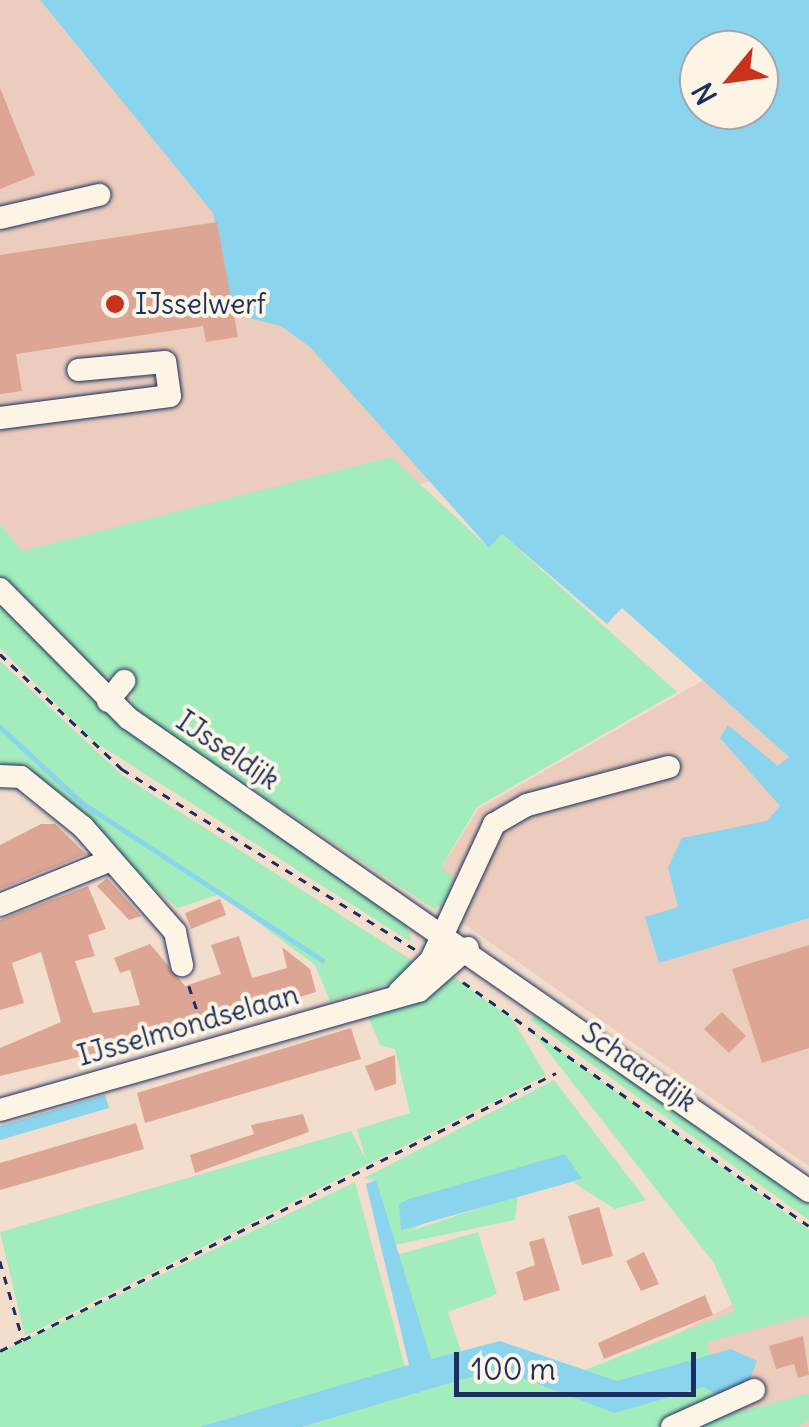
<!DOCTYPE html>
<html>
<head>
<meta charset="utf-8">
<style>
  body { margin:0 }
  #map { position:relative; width:809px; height:1427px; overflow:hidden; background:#f3ddcd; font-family:Delius,sans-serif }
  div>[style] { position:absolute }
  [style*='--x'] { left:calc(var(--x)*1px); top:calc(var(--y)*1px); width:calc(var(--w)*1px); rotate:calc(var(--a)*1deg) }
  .built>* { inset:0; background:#ecccbc }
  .green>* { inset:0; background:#a3ecbb }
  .water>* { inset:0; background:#8bd4ed }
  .stream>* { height:5px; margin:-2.5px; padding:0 2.5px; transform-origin:2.5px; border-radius:2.5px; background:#8bd4ed }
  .building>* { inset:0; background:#dda694 }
  .path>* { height:2.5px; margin-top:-1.25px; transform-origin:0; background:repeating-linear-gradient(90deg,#1b2f5e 0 8px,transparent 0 16px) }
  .roads { filter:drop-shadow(0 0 2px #1b2f5e) drop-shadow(0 0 2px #1b2f5e) }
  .minor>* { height:22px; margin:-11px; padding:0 11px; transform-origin:11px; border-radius:11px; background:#fcf5e5 }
  .dots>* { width:28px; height:28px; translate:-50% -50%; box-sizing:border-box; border:5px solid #fcf5e5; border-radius:50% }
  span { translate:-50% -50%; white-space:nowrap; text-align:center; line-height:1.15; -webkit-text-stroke:8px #fcf5e5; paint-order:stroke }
  .poi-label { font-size:28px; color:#1b2f5e }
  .left { translate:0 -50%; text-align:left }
  .street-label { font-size:28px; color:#1b2f5e }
  .north { position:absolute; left:679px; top:30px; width:100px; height:100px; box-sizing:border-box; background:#fcf5e5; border:2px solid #a2a6af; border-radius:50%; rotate:241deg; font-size:28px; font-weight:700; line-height:40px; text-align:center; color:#1b2f5e }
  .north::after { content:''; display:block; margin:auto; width:35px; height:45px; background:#c8321e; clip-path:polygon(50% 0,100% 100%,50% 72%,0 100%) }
  .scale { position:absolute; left:454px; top:1352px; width:242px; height:45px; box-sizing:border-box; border:5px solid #1b2f5e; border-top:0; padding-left:12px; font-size:30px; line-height:35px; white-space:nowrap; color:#1b2f5e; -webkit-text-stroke:8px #fcf5e5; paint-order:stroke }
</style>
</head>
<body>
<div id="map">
  <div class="built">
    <div style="clip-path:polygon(0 0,40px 0,88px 60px,487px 465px,49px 589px,0 529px)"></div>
    <div style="clip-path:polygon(723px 669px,809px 746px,809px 1166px,424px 896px,478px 809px)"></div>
    <div style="clip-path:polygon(787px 1275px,809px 1292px,809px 1427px,503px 1427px)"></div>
  </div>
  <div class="green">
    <div style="clip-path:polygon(391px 457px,489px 548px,502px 534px,677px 692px,477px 807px,441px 868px,453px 876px,448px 899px,434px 909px,132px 710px,132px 687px,117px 674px,100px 679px,0 577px,0 524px,22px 551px)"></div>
    <div style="clip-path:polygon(0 600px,89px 695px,405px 917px,411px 942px,93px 741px,0 648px)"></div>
    <div style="clip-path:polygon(0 661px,122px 775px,416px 963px,392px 983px,330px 1001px,315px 965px,220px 894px,178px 908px,0 765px)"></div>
    <div style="clip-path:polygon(454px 977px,512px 1019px,546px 1075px,25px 1336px,0 1232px,351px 1131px,366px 1160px,357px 1129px,410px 1113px,395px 1049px,380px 1045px,366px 1011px,421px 1000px)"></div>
    <div style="clip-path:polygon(541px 1010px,809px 1203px,809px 1220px,530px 1020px)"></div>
    <div style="clip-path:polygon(532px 1031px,809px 1230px,809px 1315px,707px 1342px,710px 1355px,617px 1381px,585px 1370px,735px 1311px,714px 1263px)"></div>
    <div style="clip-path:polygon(554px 1080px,646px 1200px,615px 1209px,573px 1182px,581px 1180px,565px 1154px,405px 1233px,518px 1195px,515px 1220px,394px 1245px,376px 1181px,364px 1178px)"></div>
    <div style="clip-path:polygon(355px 1182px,405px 1367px,199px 1427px,0 1427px,0 1352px)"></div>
    <div style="clip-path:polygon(478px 1232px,497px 1294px,448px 1312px,461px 1351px,431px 1360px,396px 1255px)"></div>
    <div style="clip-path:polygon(498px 1369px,615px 1412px,703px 1386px,722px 1399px,659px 1427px,303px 1427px)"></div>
    <div style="clip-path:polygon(809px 1393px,809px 1419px,798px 1427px,685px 1427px)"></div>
  </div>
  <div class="water">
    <div style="clip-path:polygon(evenodd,40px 0,809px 0,809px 918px,659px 963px,645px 917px,678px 907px,668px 867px,682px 838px,767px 821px,780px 806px,720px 738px,728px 725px,778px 766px,789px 757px,622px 608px,607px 624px,502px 534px,489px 548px,310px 347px,281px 326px,233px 314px,213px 213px,40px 0,699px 50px,759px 50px,759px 110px,699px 110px,699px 50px)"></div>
    <div style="clip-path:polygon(105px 1095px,109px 1108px,0 1140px,0 1126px)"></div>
    <div style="clip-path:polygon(565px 1154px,582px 1179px,401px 1230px,399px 1204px,409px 1199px)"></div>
    <div style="clip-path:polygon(376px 1180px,431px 1359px,500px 1341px,617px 1381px,731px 1349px,757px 1361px,747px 1387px,719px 1395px,703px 1387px,615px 1413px,498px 1369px,302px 1427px,199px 1427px,409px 1365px,366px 1184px)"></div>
  </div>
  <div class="stream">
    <div style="--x:0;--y:727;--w:112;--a:42.8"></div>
    <div style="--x:82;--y:803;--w:287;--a:33.2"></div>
  </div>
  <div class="building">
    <div style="clip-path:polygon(0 88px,35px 175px,0 189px)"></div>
    <div style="clip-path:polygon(217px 222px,238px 337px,206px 342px,203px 326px,16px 354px,22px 391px,0 394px,0 255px)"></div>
    <div style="clip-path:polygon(41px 824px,55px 824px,86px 854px,0 889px,0 845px)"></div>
    <div style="clip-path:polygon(107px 878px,141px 916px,129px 920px,97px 886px)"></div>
    <div style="clip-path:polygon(88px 886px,106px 929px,88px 935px,95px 956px,75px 961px,93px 1013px,140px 1005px,130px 970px,120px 973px,114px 958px,150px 944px,185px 986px,221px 974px,211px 945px,239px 936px,252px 978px,287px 968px,282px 947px,310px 969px,316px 992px,151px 1042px,146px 1024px,104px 1051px,0 1076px,0 1048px,61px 1022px,41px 952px,12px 963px,24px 1003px,0 1010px,0 920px)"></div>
    <div style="clip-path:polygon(220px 899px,226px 915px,191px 929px,185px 913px)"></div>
    <div style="clip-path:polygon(809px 945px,809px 1048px,762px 1063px,732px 969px)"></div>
    <div style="clip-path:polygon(722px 1012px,746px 1036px,729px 1053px,704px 1029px)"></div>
    <div style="clip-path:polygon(351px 1028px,361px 1059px,145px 1123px,137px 1093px)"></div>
    <div style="clip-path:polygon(395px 1055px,396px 1084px,375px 1091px,365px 1066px)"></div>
    <div style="clip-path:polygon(303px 1114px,309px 1132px,195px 1173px,190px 1155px,254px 1134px,251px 1125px)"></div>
    <div style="clip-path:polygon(136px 1123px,144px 1149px,0 1190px,0 1163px)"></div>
    <div style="clip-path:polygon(599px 1207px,613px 1256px,582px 1265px,568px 1216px)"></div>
    <div style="clip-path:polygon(544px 1238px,560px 1290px,524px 1301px,516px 1272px,535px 1265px,529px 1242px)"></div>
    <div style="clip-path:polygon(644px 1252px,659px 1284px,641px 1291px,626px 1261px)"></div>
    <div style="clip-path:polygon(705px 1295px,713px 1315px,604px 1359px,598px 1343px)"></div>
    <div style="clip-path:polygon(803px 1336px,809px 1375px,798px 1378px,794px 1364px,776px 1369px,769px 1346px)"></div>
  </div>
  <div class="path">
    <div style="--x:0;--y:654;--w:168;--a:43.3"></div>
    <div style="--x:122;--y:769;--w:344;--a:31.6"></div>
    <div style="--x:463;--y:982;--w:423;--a:35.2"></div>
    <div style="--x:189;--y:986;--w:47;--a:71.6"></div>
    <div style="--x:0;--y:1261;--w:82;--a:73.8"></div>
    <div style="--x:23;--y:1340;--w:596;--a:-26.61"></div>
    <div style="--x:0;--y:1351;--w:25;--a:-27"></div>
  </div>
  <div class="roads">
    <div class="minor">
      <div style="--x:0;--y:218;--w:102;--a:-13.1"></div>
      <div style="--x:0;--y:418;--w:171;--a:-7.4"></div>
      <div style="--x:170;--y:396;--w:34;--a:-98"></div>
      <div style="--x:165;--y:362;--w:87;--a:174.7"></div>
      <div style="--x:0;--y:589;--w:182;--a:45.2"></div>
      <div style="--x:128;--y:718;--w:829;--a:34.78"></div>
      <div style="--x:108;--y:701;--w:26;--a:-51"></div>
      <div style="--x:0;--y:776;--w:21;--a:3"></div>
      <div style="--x:21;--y:777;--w:80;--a:38.9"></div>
      <div style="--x:83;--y:827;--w:140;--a:48.8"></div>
      <div style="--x:175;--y:932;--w:34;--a:78"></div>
      <div style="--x:0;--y:905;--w:120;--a:-22.1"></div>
      <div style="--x:399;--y:992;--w:45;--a:-45"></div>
      <div style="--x:431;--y:960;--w:150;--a:-65.1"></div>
      <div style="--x:494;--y:824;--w:38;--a:-30"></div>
      <div style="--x:527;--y:805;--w:147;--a:-15"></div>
      <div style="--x:0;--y:1110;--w:436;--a:-15.9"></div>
      <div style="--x:419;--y:991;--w:65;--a:-41.3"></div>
      <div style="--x:672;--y:1427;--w:90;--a:-24.3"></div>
    </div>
  </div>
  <div class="dots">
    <div style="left:115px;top:304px;background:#c8321e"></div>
  </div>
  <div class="poi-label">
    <span class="left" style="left:135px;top:304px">IJsselwerf</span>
  </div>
  <div class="street-label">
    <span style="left:228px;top:750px;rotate:34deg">IJsseldijk</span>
    <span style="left:188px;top:1025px;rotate:-16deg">IJsselmondselaan</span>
    <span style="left:639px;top:1067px;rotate:35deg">Schaardijk</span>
  </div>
  <div class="north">N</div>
  <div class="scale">100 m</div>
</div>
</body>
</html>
